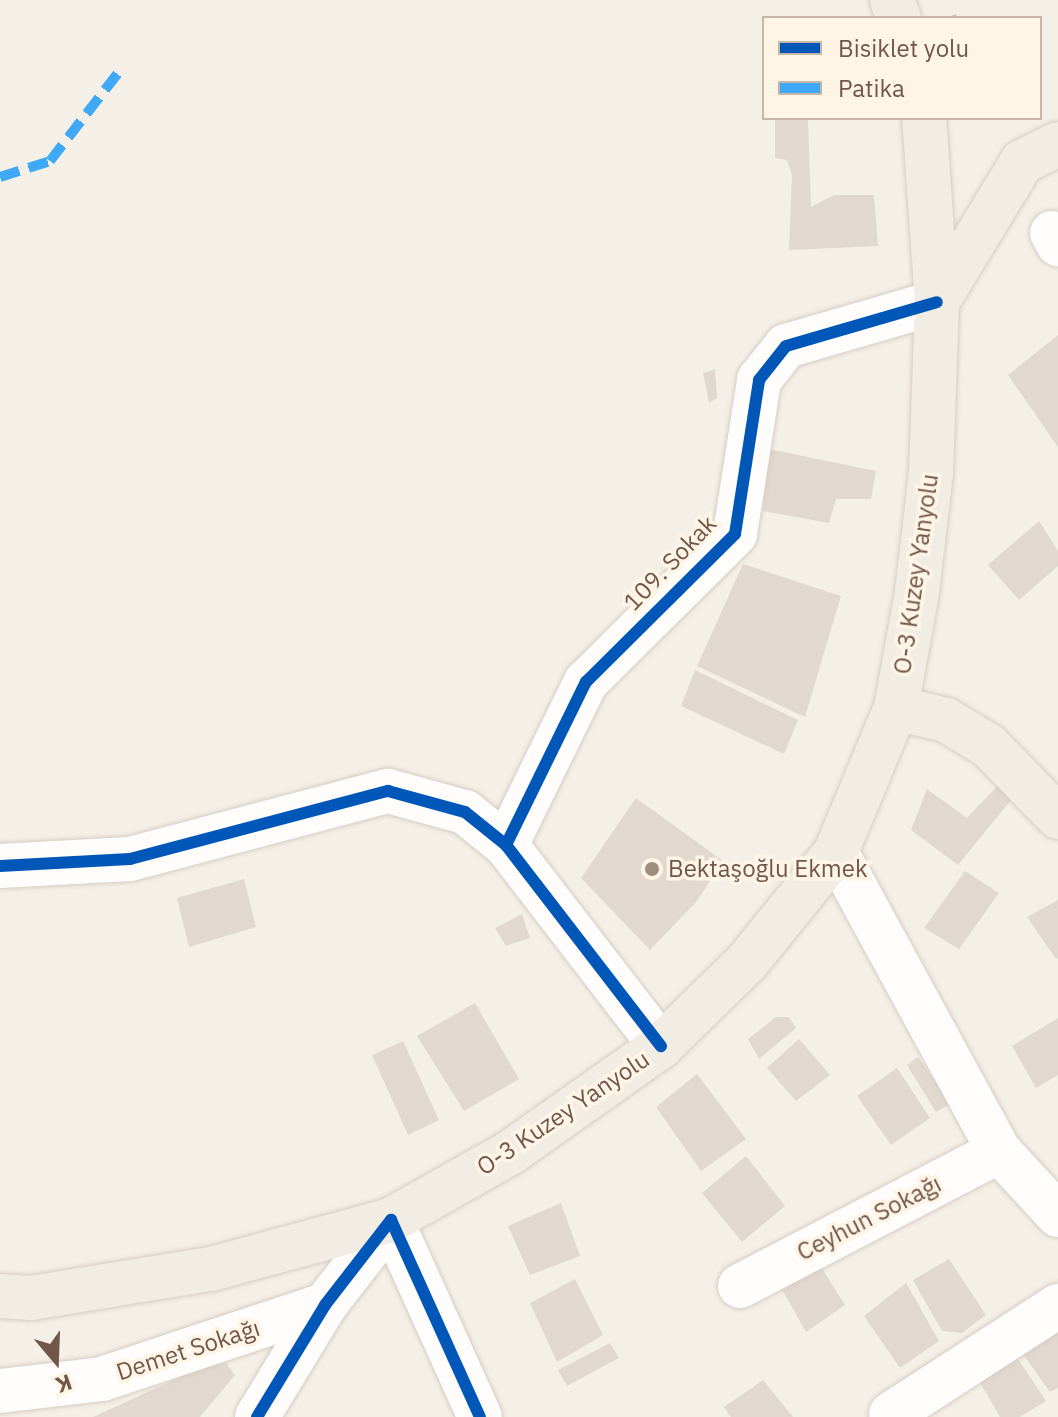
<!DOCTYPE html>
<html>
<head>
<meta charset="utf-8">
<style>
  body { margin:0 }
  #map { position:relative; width:1058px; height:1417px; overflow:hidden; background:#f5f0e7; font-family:"IBM Plex Sans",sans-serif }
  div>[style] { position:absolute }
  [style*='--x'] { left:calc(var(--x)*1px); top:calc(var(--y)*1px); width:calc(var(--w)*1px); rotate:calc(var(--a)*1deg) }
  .building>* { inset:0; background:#e1d8cf }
  .path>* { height:5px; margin-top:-2.5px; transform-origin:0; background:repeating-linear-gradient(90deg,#d6cfc9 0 2px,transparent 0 8px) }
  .roads { filter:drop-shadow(0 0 2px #d6cdc5) drop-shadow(0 0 2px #d6cdc5) }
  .minor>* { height:44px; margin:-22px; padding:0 22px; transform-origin:22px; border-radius:22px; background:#fefdfb }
  .major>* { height:44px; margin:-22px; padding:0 22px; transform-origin:22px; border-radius:22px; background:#f1ece4 }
  .quiet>* { height:10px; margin-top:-5px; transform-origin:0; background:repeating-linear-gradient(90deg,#3fa9f5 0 20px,transparent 0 30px) }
  .cycleway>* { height:12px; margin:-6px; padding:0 6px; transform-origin:6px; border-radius:6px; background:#0057b8 }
  .dots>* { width:22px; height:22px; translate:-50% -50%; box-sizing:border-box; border:4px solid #fef5e6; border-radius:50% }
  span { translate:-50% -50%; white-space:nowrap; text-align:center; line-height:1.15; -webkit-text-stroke:7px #fef5e6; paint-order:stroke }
  .street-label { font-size:24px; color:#715749 }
  .poi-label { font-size:24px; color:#715749 }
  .left { translate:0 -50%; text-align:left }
  .legend { position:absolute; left:762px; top:16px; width:280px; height:104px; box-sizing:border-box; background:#fef5e6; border:2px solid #c6b6a7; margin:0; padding:10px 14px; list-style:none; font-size:24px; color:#715749 }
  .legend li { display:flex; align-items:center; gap:16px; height:40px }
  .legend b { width:40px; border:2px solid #c6b6a7 }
  .north { position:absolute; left:16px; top:1321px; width:80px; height:80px; -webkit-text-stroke:6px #fef5e6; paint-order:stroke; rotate:161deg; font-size:22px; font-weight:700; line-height:32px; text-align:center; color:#715749 }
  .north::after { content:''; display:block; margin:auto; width:28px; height:36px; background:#715749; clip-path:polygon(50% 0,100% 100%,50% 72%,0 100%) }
</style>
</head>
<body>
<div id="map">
  <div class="building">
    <div style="clip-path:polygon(775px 118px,808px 118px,811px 207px,834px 195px,874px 195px,878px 246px,789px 250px,792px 175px,787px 160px,775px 158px)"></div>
    <div style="clip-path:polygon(1058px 335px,1058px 447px,1008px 375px)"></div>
    <div style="clip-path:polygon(715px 369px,717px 398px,709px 403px,703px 373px)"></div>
    <div style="clip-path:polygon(769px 449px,876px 471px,871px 499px,836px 499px,829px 523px,763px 511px)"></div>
    <div style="clip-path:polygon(1039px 521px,1058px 551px,1058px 566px,1019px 600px,988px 565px)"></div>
    <div style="clip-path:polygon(743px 564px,841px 596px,805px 717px,697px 666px)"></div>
    <div style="clip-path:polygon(695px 670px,798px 720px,784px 754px,681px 706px)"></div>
    <div style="clip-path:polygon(1003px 780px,1016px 794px,958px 865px,911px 830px,927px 789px,967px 818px)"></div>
    <div style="clip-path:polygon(636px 798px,723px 861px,697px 901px,650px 950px,581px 878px)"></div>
    <div style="clip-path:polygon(965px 871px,999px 893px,959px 949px,924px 928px)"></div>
    <div style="clip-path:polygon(244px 879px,256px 927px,189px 947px,177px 898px)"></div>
    <div style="clip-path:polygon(1058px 900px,1058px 958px,1056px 959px,1027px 917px)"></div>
    <div style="clip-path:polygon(522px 914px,530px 938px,506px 946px,495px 928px)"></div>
    <div style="clip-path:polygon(475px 1003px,519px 1079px,464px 1111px,417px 1036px)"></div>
    <div style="clip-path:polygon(776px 1017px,789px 1017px,796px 1028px,759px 1059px,748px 1039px)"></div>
    <div style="clip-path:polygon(1058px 1018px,1058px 1075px,1036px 1088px,1012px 1046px)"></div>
    <div style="clip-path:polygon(799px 1039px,830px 1075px,796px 1101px,767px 1068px)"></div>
    <div style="clip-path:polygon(403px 1041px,439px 1120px,408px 1135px,372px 1055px)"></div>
    <div style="clip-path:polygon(918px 1057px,937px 1084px,948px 1081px,951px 1103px,936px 1112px,907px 1065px)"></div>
    <div style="clip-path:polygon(897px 1068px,930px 1118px,891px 1145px,857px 1096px)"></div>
    <div style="clip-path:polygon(697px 1074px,746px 1139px,701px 1171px,656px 1107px)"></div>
    <div style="clip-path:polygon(746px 1156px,785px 1206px,742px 1242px,702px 1193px)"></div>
    <div style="clip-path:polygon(561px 1203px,580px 1256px,530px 1275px,508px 1226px)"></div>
    <div style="clip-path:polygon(816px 1259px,845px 1305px,806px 1332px,775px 1277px)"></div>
    <div style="clip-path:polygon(949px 1259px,986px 1315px,962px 1333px,942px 1331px,913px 1280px)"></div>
    <div style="clip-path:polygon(575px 1279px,603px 1335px,557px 1362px,530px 1303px)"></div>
    <div style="clip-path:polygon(906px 1283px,939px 1341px,900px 1368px,864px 1316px)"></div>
    <div style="clip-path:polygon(1058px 1315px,1058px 1388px,1050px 1392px,1015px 1343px)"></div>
    <div style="clip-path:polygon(1006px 1341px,1046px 1401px,1020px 1417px,1000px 1417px,975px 1374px)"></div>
    <div style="clip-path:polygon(610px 1343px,619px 1358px,567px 1386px,558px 1370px)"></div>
    <div style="clip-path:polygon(211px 1363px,226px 1363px,235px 1375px,200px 1417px,93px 1417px)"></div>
    <div style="clip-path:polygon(763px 1380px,793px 1417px,731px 1417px,724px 1407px)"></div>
  </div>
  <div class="path">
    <div style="--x:954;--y:14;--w:4;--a:76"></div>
  </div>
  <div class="roads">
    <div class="minor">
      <div style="--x:1052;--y:233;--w:13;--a:61"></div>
      <div style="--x:506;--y:845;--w:182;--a:-63.9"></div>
      <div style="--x:586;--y:682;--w:210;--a:-44.8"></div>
      <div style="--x:735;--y:534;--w:156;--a:-81.1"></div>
      <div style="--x:759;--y:380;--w:43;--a:-51.5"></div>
      <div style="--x:786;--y:346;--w:157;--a:-16.2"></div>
      <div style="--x:836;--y:852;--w:341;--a:61.4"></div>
      <div style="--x:999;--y:1151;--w:87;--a:47.3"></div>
      <div style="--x:0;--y:866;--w:130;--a:-3.1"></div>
      <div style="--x:130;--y:859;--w:267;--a:-14.8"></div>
      <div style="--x:388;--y:791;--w:80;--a:15.3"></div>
      <div style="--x:465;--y:812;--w:53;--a:38.8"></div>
      <div style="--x:506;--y:845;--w:254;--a:52.4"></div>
      <div style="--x:740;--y:1286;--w:292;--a:-27.5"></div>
      <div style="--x:0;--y:1391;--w:103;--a:-6.7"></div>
      <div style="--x:102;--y:1379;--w:235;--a:-18.4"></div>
      <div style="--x:891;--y:1414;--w:199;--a:-32.9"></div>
      <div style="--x:257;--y:1417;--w:131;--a:-58.7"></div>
      <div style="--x:325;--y:1305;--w:108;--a:-52.2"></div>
      <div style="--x:391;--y:1220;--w:216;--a:65.7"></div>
    </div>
    <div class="major">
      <div style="--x:892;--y:0;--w:19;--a:69"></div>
      <div style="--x:937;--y:302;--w:164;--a:-58.7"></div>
      <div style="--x:1022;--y:162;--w:40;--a:-26.6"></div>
      <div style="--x:896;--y:708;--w:51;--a:13.5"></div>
      <div style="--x:946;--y:720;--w:50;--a:31.2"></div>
      <div style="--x:989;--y:746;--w:99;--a:45.8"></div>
      <div style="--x:0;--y:1296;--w:31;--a:4"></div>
      <div style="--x:31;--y:1298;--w:182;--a:-9.2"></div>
      <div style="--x:211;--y:1269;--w:187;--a:-15.2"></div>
      <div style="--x:391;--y:1220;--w:138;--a:-29.5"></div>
      <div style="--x:511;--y:1152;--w:184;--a:-35.2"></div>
      <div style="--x:661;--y:1046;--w:120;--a:-44.3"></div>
      <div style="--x:747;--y:962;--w:141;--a:-51"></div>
      <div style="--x:836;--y:852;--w:156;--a:-67.4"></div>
      <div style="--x:896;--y:708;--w:118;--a:-79.7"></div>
      <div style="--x:917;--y:592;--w:120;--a:-83.3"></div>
      <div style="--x:931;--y:473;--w:171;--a:-88"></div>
      <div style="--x:937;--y:302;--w:184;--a:-94"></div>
    </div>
  </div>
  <div class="quiet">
    <div style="--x:0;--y:177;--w:52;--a:-17.7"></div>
    <div style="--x:50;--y:161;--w:118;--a:-52.3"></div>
  </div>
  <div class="cycleway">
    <div style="--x:506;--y:845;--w:182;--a:-63.9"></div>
    <div style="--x:586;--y:682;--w:210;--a:-44.8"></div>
    <div style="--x:735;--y:534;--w:156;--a:-81.1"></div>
    <div style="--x:759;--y:380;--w:43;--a:-51.5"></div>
    <div style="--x:786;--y:346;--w:157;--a:-16.2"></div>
    <div style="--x:0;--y:866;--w:130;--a:-3.1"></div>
    <div style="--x:130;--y:859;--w:267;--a:-14.8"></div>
    <div style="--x:388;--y:791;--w:80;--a:15.3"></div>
    <div style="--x:465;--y:812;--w:53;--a:38.8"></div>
    <div style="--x:506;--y:845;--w:254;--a:52.4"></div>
    <div style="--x:257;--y:1417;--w:131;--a:-58.7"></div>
    <div style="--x:325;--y:1305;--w:108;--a:-52.2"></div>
    <div style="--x:391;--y:1220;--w:216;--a:65.7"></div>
  </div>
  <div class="dots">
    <div style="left:652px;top:869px;background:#9f8d80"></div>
  </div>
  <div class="street-label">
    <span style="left:670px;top:563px;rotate:-46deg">109. Sokak</span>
    <span style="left:916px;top:574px;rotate:-82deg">O-3 Kuzey Yanyolu</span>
    <span style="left:563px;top:1113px;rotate:-34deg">O-3 Kuzey Yanyolu</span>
    <span style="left:869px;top:1218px;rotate:-27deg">Ceyhun Sokağı</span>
    <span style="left:188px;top:1350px;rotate:-18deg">Demet Sokağı</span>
  </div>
  <div class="poi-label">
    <span class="left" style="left:668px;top:869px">Bektaşoğlu Ekmek</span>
  </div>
  <ul class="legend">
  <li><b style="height:10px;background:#0057b8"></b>Bisiklet yolu</li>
  <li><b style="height:10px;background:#3fa9f5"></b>Patika</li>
  </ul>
  <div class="north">K</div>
</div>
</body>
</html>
